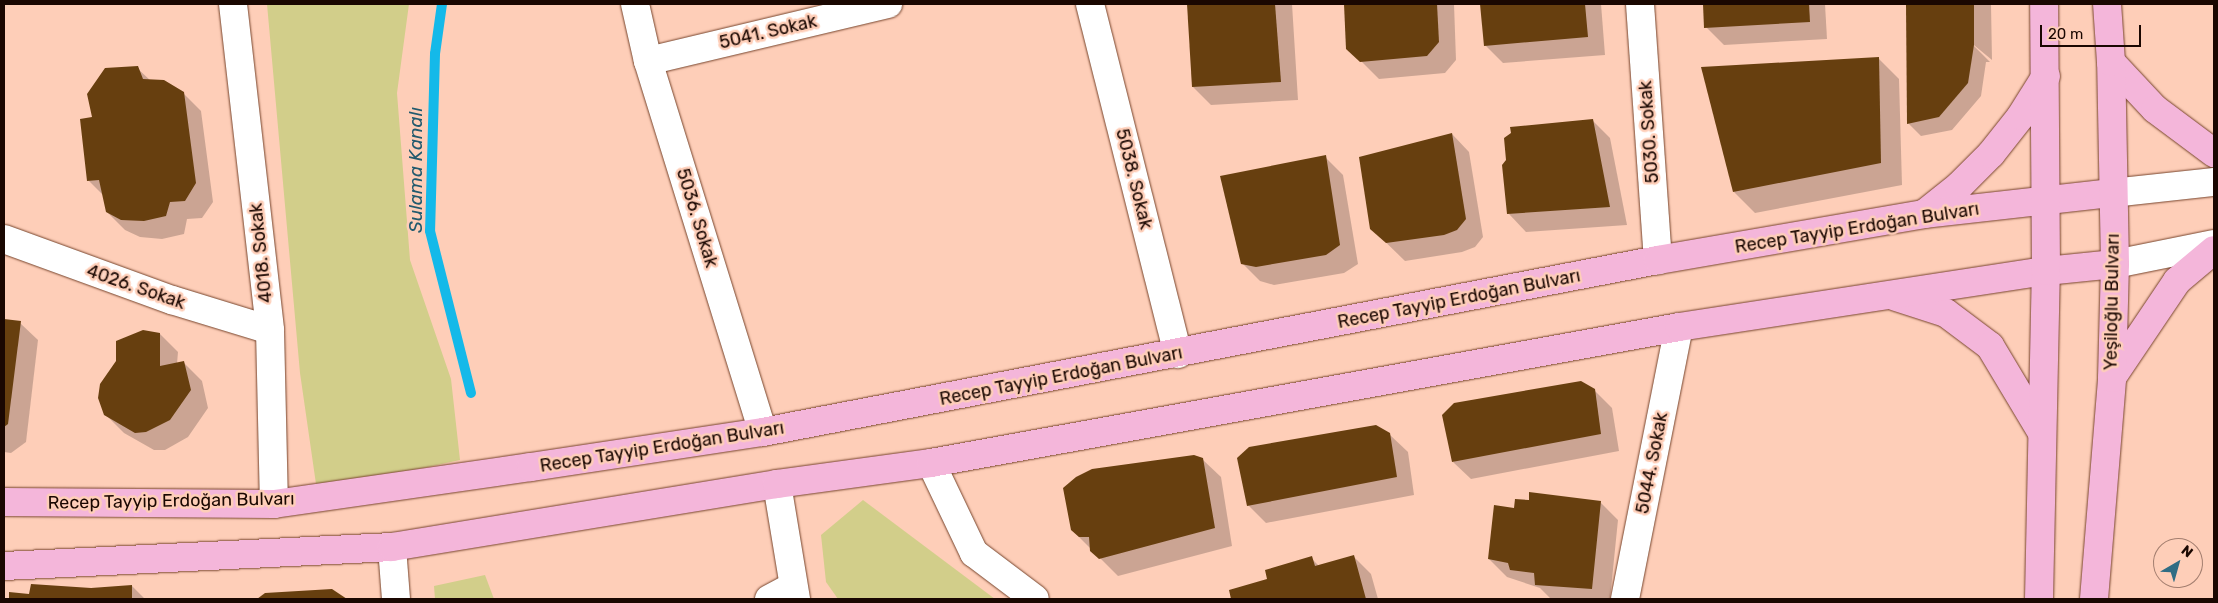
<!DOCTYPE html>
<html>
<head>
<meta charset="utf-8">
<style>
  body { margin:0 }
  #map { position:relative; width:2218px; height:603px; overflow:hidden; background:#feceb8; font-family:Rubik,sans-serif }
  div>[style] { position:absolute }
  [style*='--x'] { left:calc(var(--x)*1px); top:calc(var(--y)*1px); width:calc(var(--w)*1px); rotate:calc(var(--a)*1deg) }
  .green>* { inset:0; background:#d2ce8a }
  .shadow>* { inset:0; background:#0003 }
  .stream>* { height:10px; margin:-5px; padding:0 5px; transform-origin:5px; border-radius:5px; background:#14b9e9 }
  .building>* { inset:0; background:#673f0f }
  .roads { filter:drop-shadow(0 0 1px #77452d) drop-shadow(0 0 1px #77452d) }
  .minor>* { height:28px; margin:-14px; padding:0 14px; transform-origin:14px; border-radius:14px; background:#fff }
  .major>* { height:28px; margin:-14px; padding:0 14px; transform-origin:14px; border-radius:14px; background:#f4b6da }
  span { translate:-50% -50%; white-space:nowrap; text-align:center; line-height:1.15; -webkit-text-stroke:5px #feceb8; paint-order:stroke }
  .street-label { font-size:18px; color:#1a0701 }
  .water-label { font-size:19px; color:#225a6e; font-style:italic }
  .frame { position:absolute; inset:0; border:5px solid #1a0701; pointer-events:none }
  .north { position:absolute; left:2153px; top:538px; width:50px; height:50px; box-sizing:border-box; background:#feceb8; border:1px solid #a37e6f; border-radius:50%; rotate:38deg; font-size:14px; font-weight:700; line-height:20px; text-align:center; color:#1a0701 }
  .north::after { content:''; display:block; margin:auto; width:18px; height:22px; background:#306d84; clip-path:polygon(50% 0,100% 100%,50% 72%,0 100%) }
  .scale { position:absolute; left:2040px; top:25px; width:101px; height:22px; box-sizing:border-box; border:2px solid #1a0701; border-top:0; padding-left:6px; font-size:15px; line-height:18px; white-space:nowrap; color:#1a0701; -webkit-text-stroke:4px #feceb8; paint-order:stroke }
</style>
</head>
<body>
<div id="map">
  <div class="green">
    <div style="clip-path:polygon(267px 4px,409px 4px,397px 93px,410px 260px,451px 379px,460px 460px,317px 491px,300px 373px)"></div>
    <div style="clip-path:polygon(863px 500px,995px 599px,838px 599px,826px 582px,821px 535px)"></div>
    <div style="clip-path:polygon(485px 575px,494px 599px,435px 599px,434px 586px)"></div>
  </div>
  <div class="shadow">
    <div style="clip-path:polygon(1188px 4px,1292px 4px,1298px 100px,1211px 105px,1193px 87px)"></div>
    <div style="clip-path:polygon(1345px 4px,1454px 4px,1456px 60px,1445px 73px,1379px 79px,1348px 48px)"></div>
    <div style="clip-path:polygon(1481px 4px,1601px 4px,1605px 55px,1503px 63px,1485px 45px)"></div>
    <div style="clip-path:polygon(1704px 4px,1825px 4px,1827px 39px,1724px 45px,1706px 27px)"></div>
    <div style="clip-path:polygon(1907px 4px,1991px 4px,1992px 60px,1969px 41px,1990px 62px,1986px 62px,1981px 96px,1952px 130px,1921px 136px,1908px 123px)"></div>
    <div style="clip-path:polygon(1878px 58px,1899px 79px,1902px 185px,1755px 213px,1734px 192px)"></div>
    <div style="clip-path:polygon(137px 68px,151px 81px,183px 93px,201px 111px,213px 202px,202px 218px,187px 219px,184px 234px,162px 239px,140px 237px,125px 230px,107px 212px,104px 196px,88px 180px,94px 118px)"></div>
    <div style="clip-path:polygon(1592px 120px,1610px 138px,1627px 225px,1526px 232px,1509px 214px)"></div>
    <div style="clip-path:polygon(1452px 134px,1469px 152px,1483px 237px,1475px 247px,1462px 252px,1405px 261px,1371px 228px)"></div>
    <div style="clip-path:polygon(1325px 157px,1343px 175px,1358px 264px,1344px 273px,1274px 285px,1260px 281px,1242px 263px)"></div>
    <div style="clip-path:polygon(4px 321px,20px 323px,38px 340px,26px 442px,11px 453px,4px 452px)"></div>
    <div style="clip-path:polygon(160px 334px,178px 352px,177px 364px,184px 363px,202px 381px,208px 408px,188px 437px,165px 450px,154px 450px,124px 433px,105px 414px)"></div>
    <div style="clip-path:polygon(1594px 390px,1612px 408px,1619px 451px,1471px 479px,1453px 462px)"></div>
    <div style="clip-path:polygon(1389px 434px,1408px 452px,1414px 495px,1266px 523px,1248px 505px)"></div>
    <div style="clip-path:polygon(1202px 459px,1221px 477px,1232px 546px,1118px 576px,1072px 530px)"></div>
    <div style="clip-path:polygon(1600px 502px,1618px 520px,1610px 599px,1551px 599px,1540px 588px,1507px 577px,1489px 559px,1515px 510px)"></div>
    <div style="clip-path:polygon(1353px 556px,1371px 574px,1378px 599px,1233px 599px,1230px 591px,1269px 580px,1311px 558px,1319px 566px)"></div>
    <div style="clip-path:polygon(132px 586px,145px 599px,10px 599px,10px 594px,30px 595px)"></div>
    <div style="clip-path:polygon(332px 590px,345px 599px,259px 599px,266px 594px)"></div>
  </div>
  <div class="stream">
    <div style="--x:442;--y:4;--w:50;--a:98"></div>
    <div style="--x:435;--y:54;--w:177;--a:91.6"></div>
    <div style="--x:430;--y:231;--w:167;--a:75.8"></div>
  </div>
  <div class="building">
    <div style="clip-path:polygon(1187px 4px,1275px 4px,1281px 82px,1192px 87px)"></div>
    <div style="clip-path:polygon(1344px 4px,1437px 4px,1439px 42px,1427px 56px,1360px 62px,1346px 49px)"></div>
    <div style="clip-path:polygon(1480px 4px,1585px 4px,1588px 37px,1484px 46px)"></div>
    <div style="clip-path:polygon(1703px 4px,1809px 4px,1810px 22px,1704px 28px)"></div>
    <div style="clip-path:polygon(1906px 4px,1974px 4px,1974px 45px,1968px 83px,1939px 117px,1907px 124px)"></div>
    <div style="clip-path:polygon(1879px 57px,1881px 163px,1733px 192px,1701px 67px)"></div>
    <div style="clip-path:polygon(138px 66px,143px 79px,164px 80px,184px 92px,196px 183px,185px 201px,170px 202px,166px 216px,144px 221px,121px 220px,106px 212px,99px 180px,87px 181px,80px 119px,92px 117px,87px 94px,105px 68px)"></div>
    <div style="clip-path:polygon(1593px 119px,1610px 207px,1507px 214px,1502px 165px,1506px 160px,1504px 138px,1511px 133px,1510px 127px)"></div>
    <div style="clip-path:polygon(1452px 133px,1466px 219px,1457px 230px,1444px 235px,1386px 243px,1370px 229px,1359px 157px)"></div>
    <div style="clip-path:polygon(1326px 155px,1340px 245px,1326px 255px,1256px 267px,1241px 264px,1220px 176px)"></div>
    <div style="clip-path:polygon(4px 319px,21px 321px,8px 424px,4px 427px)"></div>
    <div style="clip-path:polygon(143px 330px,160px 333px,160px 366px,184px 361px,191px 390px,170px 420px,146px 432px,135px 433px,104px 415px,98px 398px,100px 384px,116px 361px,116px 341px)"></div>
    <div style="clip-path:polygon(1581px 381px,1595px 389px,1601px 434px,1452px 462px,1442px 415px,1454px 403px)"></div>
    <div style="clip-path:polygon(1376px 425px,1390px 433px,1397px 477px,1247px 506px,1237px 458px,1249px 447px)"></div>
    <div style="clip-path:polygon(1194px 455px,1203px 458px,1215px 528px,1099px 559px,1090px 551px,1089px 537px,1079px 537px,1071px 530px,1063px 488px,1076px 477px,1092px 469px)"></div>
    <div style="clip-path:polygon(1529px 492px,1601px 501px,1592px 589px,1535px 585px,1534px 573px,1510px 570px,1508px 563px,1488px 559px,1494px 505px,1514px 508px,1515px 499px,1529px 500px)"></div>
    <div style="clip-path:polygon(1354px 555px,1366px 599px,1231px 599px,1229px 590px,1267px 579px,1265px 570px,1312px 556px,1315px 566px)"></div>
    <div style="clip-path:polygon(31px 584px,91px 588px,132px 585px,132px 599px,9px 599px,9px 592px,29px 594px)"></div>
    <div style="clip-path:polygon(332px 589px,347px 599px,257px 599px,265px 593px)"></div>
  </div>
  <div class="roads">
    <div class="minor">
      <div style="--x:233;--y:4;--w:328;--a:83.5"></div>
      <div style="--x:270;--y:330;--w:174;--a:88.7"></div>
      <div style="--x:635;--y:4;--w:58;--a:77.2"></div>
      <div style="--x:648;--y:61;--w:388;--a:72.8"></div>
      <div style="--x:1090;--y:4;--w:361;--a:75.9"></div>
      <div style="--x:1640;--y:4;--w:257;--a:86"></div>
      <div style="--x:648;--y:61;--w:247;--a:-13.4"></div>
      <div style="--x:2112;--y:193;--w:103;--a:-6.2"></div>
      <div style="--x:4;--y:239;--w:179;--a:20"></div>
      <div style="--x:172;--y:300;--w:102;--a:17"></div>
      <div style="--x:2115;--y:264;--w:101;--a:-11.4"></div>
      <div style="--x:931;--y:463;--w:100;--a:64.5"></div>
      <div style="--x:974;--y:553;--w:76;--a:37"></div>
      <div style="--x:777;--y:484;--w:117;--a:80.6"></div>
      <div style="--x:392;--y:547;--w:52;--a:85.6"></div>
      <div style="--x:769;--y:599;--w:26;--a:-28"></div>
      <div style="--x:1625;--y:599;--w:277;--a:-78.8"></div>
    </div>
    <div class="major">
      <div style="--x:2111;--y:62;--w:64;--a:46.9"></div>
      <div style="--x:2155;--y:109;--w:74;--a:36.7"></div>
      <div style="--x:1924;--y:214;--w:45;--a:-38.7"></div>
      <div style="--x:1959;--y:186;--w:45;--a:-45"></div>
      <div style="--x:1991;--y:154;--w:48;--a:-51.7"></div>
      <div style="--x:2021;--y:116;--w:47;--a:-58"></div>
      <div style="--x:1896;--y:297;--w:52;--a:17.7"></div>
      <div style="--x:1946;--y:313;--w:55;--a:36.9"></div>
      <div style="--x:1990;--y:346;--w:101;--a:59.1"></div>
      <div style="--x:2113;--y:376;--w:115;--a:-56"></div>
      <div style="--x:2177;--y:281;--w:48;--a:-40"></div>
      <div style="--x:4;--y:502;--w:270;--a:0.4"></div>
      <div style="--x:274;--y:504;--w:260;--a:-8.2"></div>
      <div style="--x:531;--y:467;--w:235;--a:-8.6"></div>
      <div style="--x:763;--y:432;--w:911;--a:-10.88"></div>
      <div style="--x:1658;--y:260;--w:270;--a:-9.8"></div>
      <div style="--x:1924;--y:214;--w:189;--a:-6.4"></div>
      <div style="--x:4;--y:566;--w:388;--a:-2.8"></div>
      <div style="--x:392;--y:547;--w:390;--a:-9.3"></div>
      <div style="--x:777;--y:484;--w:155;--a:-7.8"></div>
      <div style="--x:931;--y:463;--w:760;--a:-10.3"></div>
      <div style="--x:1679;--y:327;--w:371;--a:-8.7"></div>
      <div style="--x:2046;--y:271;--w:69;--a:-5.8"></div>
      <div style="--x:2039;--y:599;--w:328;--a:-88.8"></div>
      <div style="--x:2046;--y:271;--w:267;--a:-90.4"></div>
      <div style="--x:2094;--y:599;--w:222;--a:-85.3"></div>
      <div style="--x:2112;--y:378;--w:114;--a:-88.5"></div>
      <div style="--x:2115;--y:264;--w:202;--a:-91.1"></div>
      <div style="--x:2111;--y:62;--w:58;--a:-93.9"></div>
    </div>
  </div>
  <div class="street-label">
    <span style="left:768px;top:32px;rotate:-13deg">5041. Sokak</span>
    <span style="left:1649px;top:132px;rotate:-94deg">5030. Sokak</span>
    <span style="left:1134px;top:179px;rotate:76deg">5038. Sokak</span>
    <span style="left:697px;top:218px;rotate:73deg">5036. Sokak</span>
    <span style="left:1857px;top:228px;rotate:-9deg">Recep Tayyip Erdoğan Bulvarı</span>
    <span style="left:261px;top:253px;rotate:-96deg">4018. Sokak</span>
    <span style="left:136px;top:287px;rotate:19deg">4026. Sokak</span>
    <span style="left:1459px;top:299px;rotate:-11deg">Recep Tayyip Erdoğan Bulvarı</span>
    <span style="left:2112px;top:302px;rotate:-89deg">Yeşiloğlu Bulvarı</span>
    <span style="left:1061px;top:376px;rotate:-11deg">Recep Tayyip Erdoğan Bulvarı</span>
    <span style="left:662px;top:447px;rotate:-9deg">Recep Tayyip Erdoğan Bulvarı</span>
    <span style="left:1652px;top:463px;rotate:-79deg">5044. Sokak</span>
    <span style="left:171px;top:501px;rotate:-1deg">Recep Tayyip Erdoğan Bulvarı</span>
  </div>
  <div class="water-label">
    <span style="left:416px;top:170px;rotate:-90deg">Sulama Kanalı</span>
  </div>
  <div class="frame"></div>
  <div class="north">N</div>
  <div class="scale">20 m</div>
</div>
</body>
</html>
